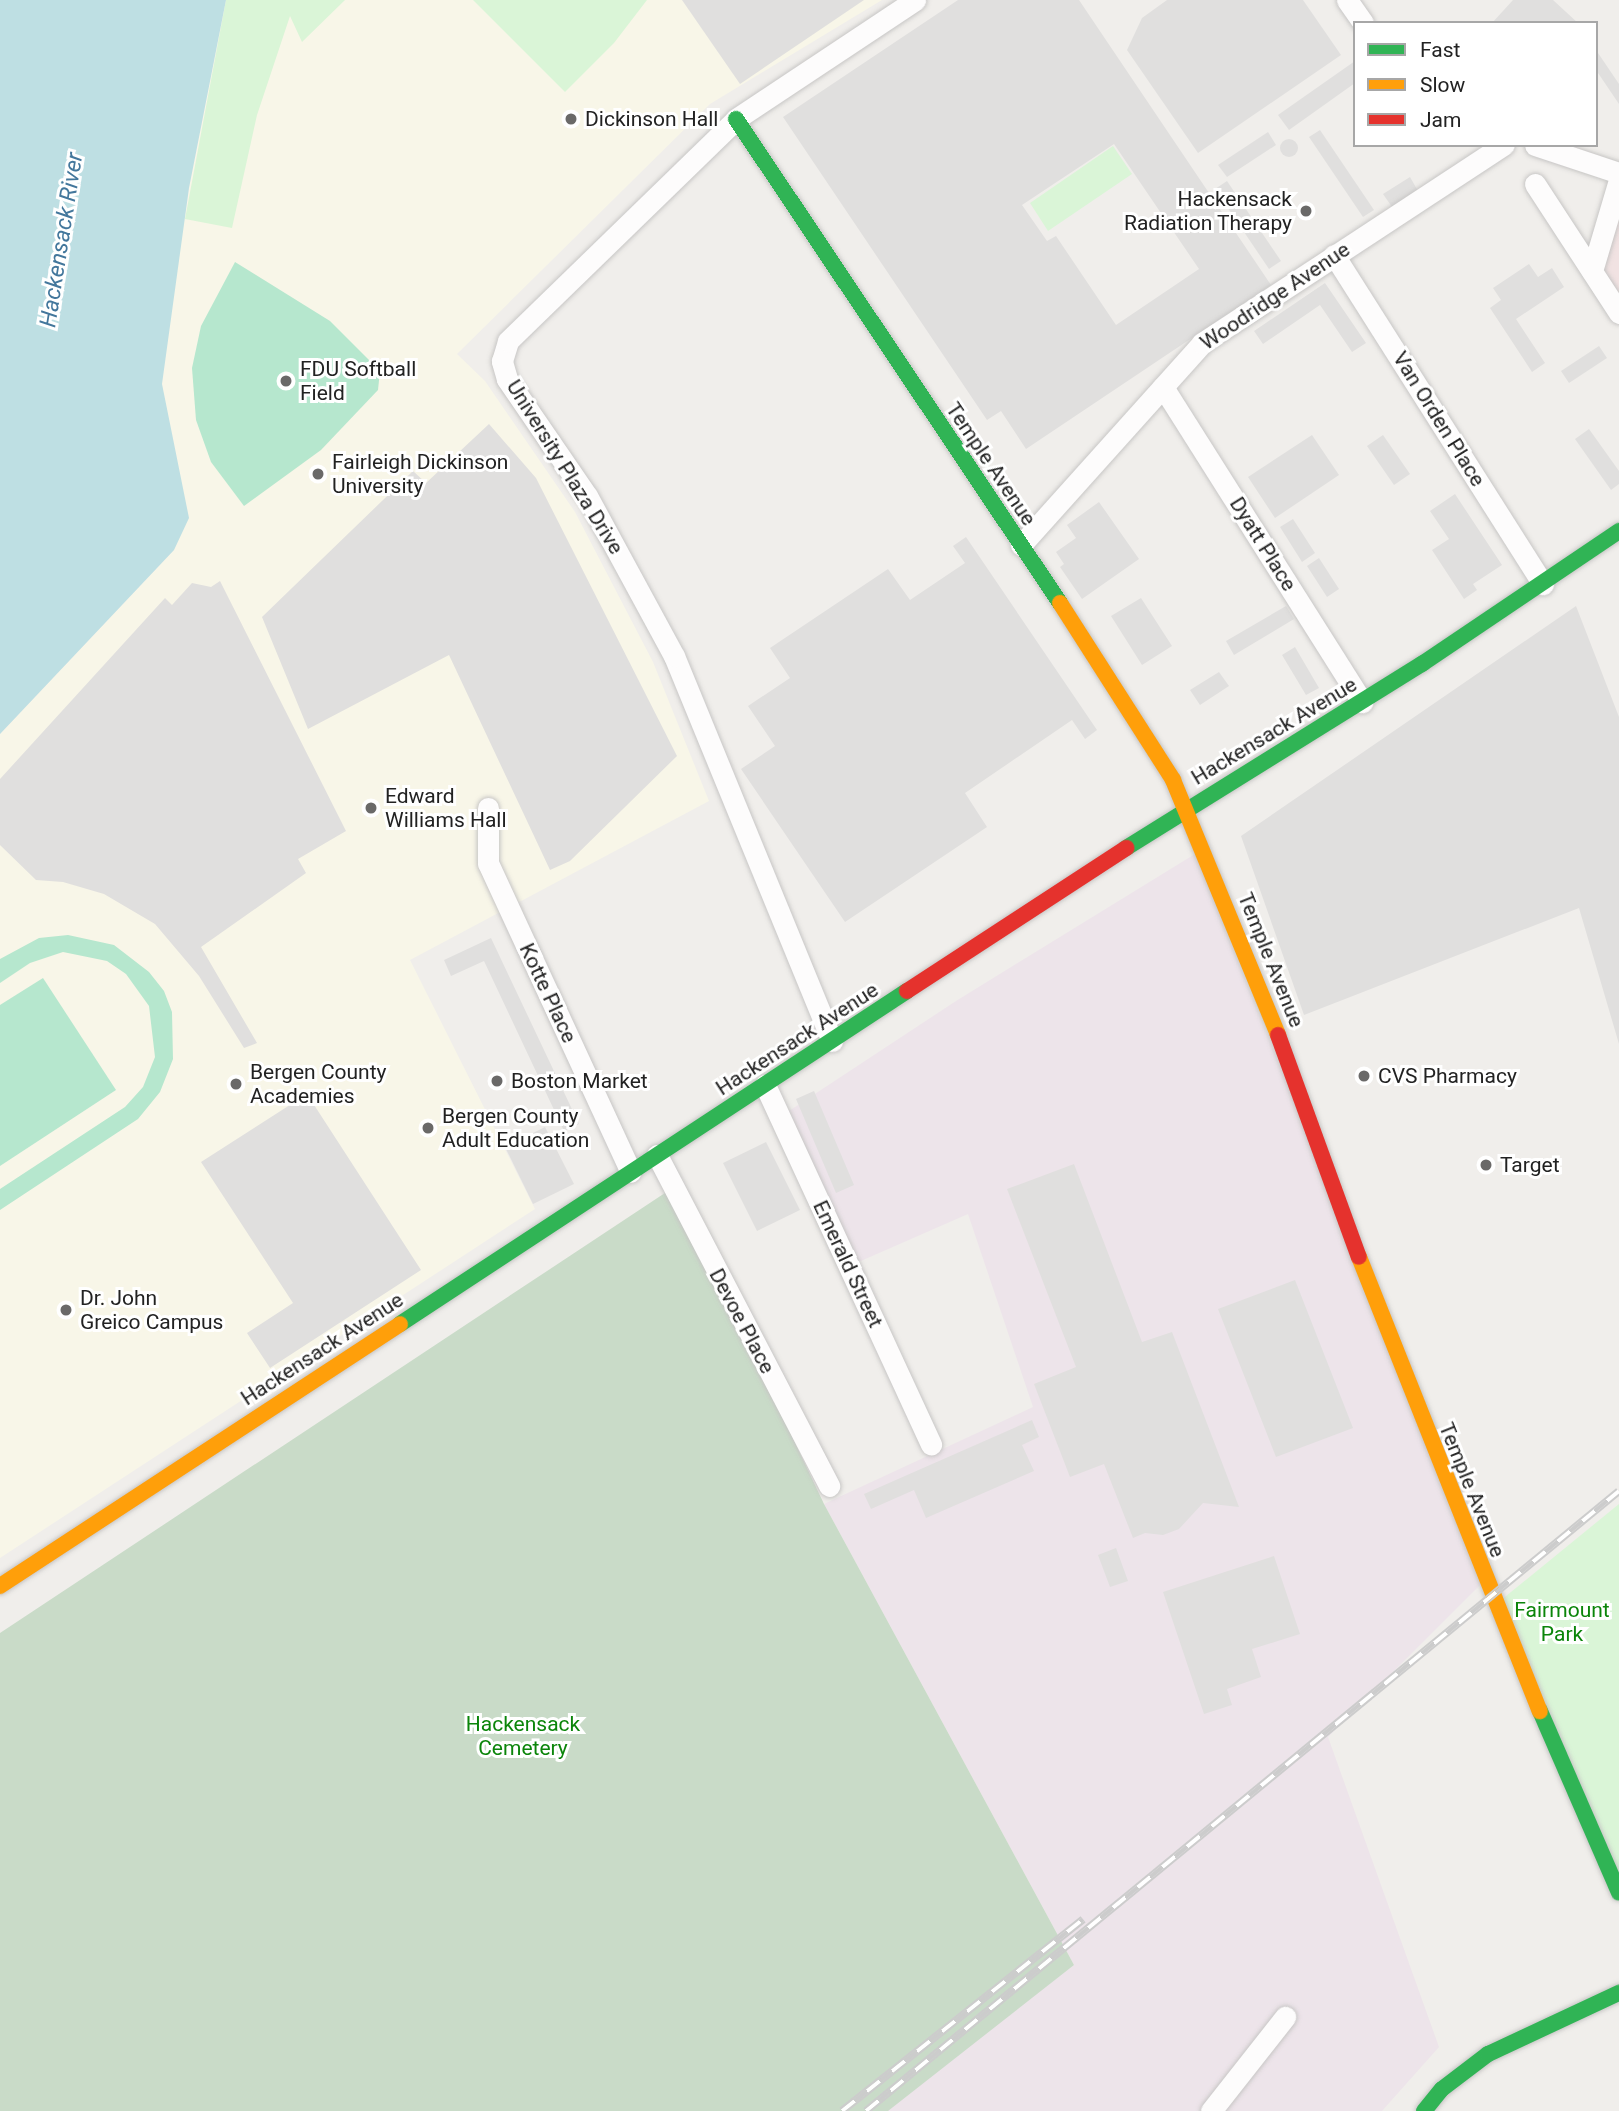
<!DOCTYPE html>
<html>
<head>
<meta charset="utf-8">
<style>
  body { margin:0 }
  #map { position:relative; width:1619px; height:2111px; overflow:hidden; background:#f0eeeb; font-family:Roboto,sans-serif }
  div>[style] { position:absolute }
  [style*='--x'] { left:calc(var(--x)*1px); top:calc(var(--y)*1px); width:calc(var(--w)*1px); rotate:calc(var(--a)*1deg) }
  .commercial>* { inset:0; background:#f1e2e2 }
  .industrial>* { inset:0; background:#ede4ea }
  .education>* { inset:0; background:#f8f6e8 }
  .cemetery>* { inset:0; background:#c9dbc8 }
  .park>* { inset:0; background:#daf5d7 }
  .pitch>* { inset:0; background:#b6e7ce }
  .parking>* { inset:0; background:#e0dfde }
  .round { border-radius:50% }
  .water>* { inset:0; background:#bedfe3 }
  .roads { filter:drop-shadow(0 0 2px #c7c6c5) drop-shadow(0 0 2px #c7c6c5) }
  .street>* { height:21px; margin:-10.5px; padding:0 10.5px; transform-origin:10.5px; border-radius:10.5px; background:#fdfcfc }
  .fast>* { height:16px; margin:-8px; padding:0 8px; transform-origin:8px; border-radius:8px; background:#30b455 }
  .slow>* { height:16px; margin:-8px; padding:0 8px; transform-origin:8px; border-radius:8px; background:#ff9f0a }
  .jam>* { height:16px; margin:-8px; padding:0 8px; transform-origin:8px; border-radius:8px; background:#e5322d }
  .rail>* { height:8px; margin-top:-4px; transform-origin:0; background:repeating-linear-gradient(90deg,#fff 0 16px,#ccc 0 32px); box-sizing:border-box; border-block:2px solid #ccc }
  .dots>* { width:19px; height:19px; translate:-50% -50%; box-sizing:border-box; border:4px solid #fff; border-radius:50% }
  span { translate:-50% -50%; white-space:nowrap; text-align:center; line-height:1.15; -webkit-text-stroke:6px #fff; paint-order:stroke }
  .poi-label { font-size:21px; color:#222 }
  .left { translate:0 -50%; text-align:left }
  .right { translate:-100% -50%; text-align:right }
  .street-label { font-size:21px; color:#222 }
  .park-label { font-size:21px; color:#0b850a }
  .water-label { font-size:23px; color:#43779c; font-style:italic }
  .legend { position:absolute; left:1353px; top:21px; width:245px; height:126px; box-sizing:border-box; background:#fff; border:2px solid #a7a7a7; margin:0; padding:9px 12px; list-style:none; font-size:21px; color:#222 }
  .legend li { display:flex; align-items:center; gap:14px; height:35px }
  .legend b { width:35px; border:2px solid #a7a7a7 }
</style>
</head>
<body>
<div id="map">
  <div class="commercial">
    <div style="clip-path:polygon(1619px 180px,1619px 313px,1592px 271px)"></div>
  </div>
  <div class="industrial">
    <div style="clip-path:polygon(1195px 854px,1485px 1580px,1328px 1737px,1439px 2047px,1382px 2111px,873px 2111px,1074px 1965px,824px 1504px,1033px 1407px,968px 1214px,854px 1264px,786px 1113px,956px 1001px)"></div>
  </div>
  <div class="education">
    <div style="clip-path:polygon(0 0,882px 0,710px 104px,457px 354px,485px 381px,575px 512px,653px 662px,709px 801px,410px 960px,535px 1209px,0 1558px,0 734px,174px 550px)"></div>
  </div>
  <div class="cemetery">
    <div style="clip-path:polygon(674px 1187px,824px 1504px,1074px 1965px,888px 2111px,0 2111px,0 1633px)"></div>
  </div>
  <div class="park">
    <div style="clip-path:polygon(226px 0,345px 0,302px 42px,290px 16px,257px 115px,232px 228px,185px 219px)"></div>
    <div style="clip-path:polygon(473px 0,647px 0,614px 43px,565px 92px)"></div>
    <div style="clip-path:polygon(1113px 146px,1132px 174px,1048px 231px,1030px 203px)"></div>
    <div style="clip-path:polygon(1619px 1504px,1619px 1893px,1495px 1605px)"></div>
  </div>
  <div class="pitch">
    <div style="clip-path:polygon(235px 262px,330px 321px,380px 371px,378px 390px,321px 450px,244px 506px,211px 462px,196px 420px,192px 368px,201px 326px)"></div>
    <div style="clip-path:polygon(68px 935px,114px 945px,149px 972px,164px 991px,172px 1012px,173px 1059px,160px 1092px,138px 1119px,0 1210px,0 1189px,125px 1107px,143px 1087px,155px 1057px,149px 1006px,126px 974px,107px 961px,63px 952px,30px 963px,0 983px,0 959px,39px 938px)"></div>
    <div style="clip-path:polygon(43px 978px,116px 1090px,0 1166px,0 1005px)"></div>
  </div>
  <div class="parking">
    <div style="clip-path:polygon(682px 0,864px 0,740px 84px)"></div>
    <div style="clip-path:polygon(evenodd,958px 0,1079px 0,1271px 285px,1026px 449px,1001px 411px,987px 420px,783px 117px,958px 0,1114px 144px,1199px 269px,1116px 325px,1056px 236px,1047px 241px,1022px 205px,1114px 144px)"></div>
    <div style="clip-path:polygon(1167px 0,1303px 0,1341px 55px,1198px 153px,1127px 50px,1142px 18px)"></div>
    <div style="clip-path:polygon(1513px 0,1553px 0,1578px 23px,1492px 23px)"></div>
    <div style="clip-path:polygon(1596px 50px,1619px 84px,1619px 104px,1596px 70px)"></div>
    <div style="clip-path:polygon(1355px 61px,1355px 83px,1289px 130px,1278px 115px)"></div>
    <div style="clip-path:polygon(1320px 130px,1374px 210px,1363px 217px,1309px 137px)"></div>
    <div style="clip-path:polygon(1268px 132px,1276px 145px,1227px 177px,1218px 165px)"></div>
    <div class="round" style="left:1280px;top:139px;width:18px;height:18px"></div>
    <div style="clip-path:polygon(1410px 177px,1418px 191px,1392px 207px,1383px 194px)"></div>
    <div style="clip-path:polygon(1227px 181px,1281px 261px,1269px 269px,1215px 189px)"></div>
    <div style="clip-path:polygon(1529px 264px,1538px 277px,1552px 268px,1564px 287px,1516px 319px,1545px 363px,1532px 372px,1490px 308px,1501px 300px,1493px 288px)"></div>
    <div style="clip-path:polygon(1325px 283px,1366px 343px,1352px 352px,1320px 305px,1263px 344px,1254px 331px)"></div>
    <div style="clip-path:polygon(1599px 346px,1607px 358px,1569px 383px,1561px 371px)"></div>
    <div style="clip-path:polygon(489px 424px,536px 478px,677px 756px,570px 861px,550px 870px,449px 655px,308px 729px,262px 617px,413px 471px,426px 483px)"></div>
    <div style="clip-path:polygon(1589px 429px,1619px 471px,1619px 484px,1611px 490px,1575px 439px)"></div>
    <div style="clip-path:polygon(1312px 435px,1339px 475px,1275px 518px,1248px 477px)"></div>
    <div style="clip-path:polygon(1383px 435px,1410px 474px,1394px 485px,1367px 446px)"></div>
    <div style="clip-path:polygon(1455px 494px,1502px 565px,1473px 584px,1477px 590px,1464px 599px,1432px 550px,1449px 539px,1430px 511px)"></div>
    <div style="clip-path:polygon(1099px 502px,1139px 559px,1082px 599px,1060px 567px,1064px 564px,1056px 552px,1076px 538px,1067px 525px)"></div>
    <div style="clip-path:polygon(1293px 519px,1315px 553px,1302px 562px,1280px 527px)"></div>
    <div style="clip-path:polygon(966px 537px,1097px 730px,1085px 739px,1072px 720px,965px 793px,987px 827px,845px 922px,741px 769px,775px 746px,748px 706px,790px 678px,770px 648px,888px 569px,910px 600px,965px 563px,953px 546px)"></div>
    <div style="clip-path:polygon(1319px 558px,1339px 589px,1327px 597px,1307px 566px)"></div>
    <div style="clip-path:polygon(220px 581px,346px 831px,298px 859px,306px 873px,201px 947px,257px 1043px,244px 1048px,199px 976px,155px 924px,104px 894px,63px 882px,36px 880px,0 845px,0 779px,165px 598px,172px 605px,192px 583px,211px 587px)"></div>
    <div style="clip-path:polygon(1141px 598px,1172px 646px,1142px 665px,1111px 616px)"></div>
    <div style="clip-path:polygon(1286px 606px,1294px 619px,1234px 655px,1226px 641px)"></div>
    <div style="clip-path:polygon(1576px 606px,1619px 717px,1619px 1044px,1579px 908px,1304px 1015px,1241px 836px)"></div>
    <div style="clip-path:polygon(1295px 647px,1319px 688px,1306px 695px,1282px 655px)"></div>
    <div style="clip-path:polygon(1219px 672px,1229px 686px,1200px 705px,1190px 690px)"></div>
    <div style="clip-path:polygon(491px 938px,579px 1124px,564px 1131px,484px 961px,451px 976px,444px 960px)"></div>
    <div style="clip-path:polygon(814px 1091px,854px 1185px,836px 1193px,796px 1099px)"></div>
    <div style="clip-path:polygon(307px 1094px,421px 1270px,270px 1368px,247px 1333px,293px 1303px,201px 1162px)"></div>
    <div style="clip-path:polygon(545px 1127px,574px 1184px,533px 1204px,505px 1147px)"></div>
    <div style="clip-path:polygon(766px 1142px,800px 1210px,757px 1231px,723px 1163px)"></div>
    <div style="clip-path:polygon(1074px 1164px,1142px 1342px,1172px 1332px,1239px 1507px,1203px 1503px,1179px 1529px,1163px 1535px,1145px 1533px,1133px 1538px,1104px 1464px,1070px 1477px,1034px 1384px,1076px 1367px,1007px 1189px)"></div>
    <div style="clip-path:polygon(1295px 1280px,1353px 1428px,1276px 1457px,1218px 1309px)"></div>
    <div style="clip-path:polygon(1032px 1420px,1039px 1437px,1022px 1445px,1034px 1471px,926px 1518px,914px 1490px,871px 1509px,864px 1494px)"></div>
    <div style="clip-path:polygon(1116px 1548px,1128px 1581px,1110px 1587px,1098px 1555px)"></div>
    <div style="clip-path:polygon(1274px 1556px,1300px 1634px,1252px 1649px,1261px 1677px,1227px 1689px,1232px 1705px,1204px 1714px,1163px 1592px)"></div>
  </div>
  <div class="water">
    <div style="clip-path:polygon(0 0,226px 0,189px 188px,162px 384px,189px 518px,174px 550px,0 734px)"></div>
  </div>
  <div class="roads">
    <div class="street">
      <div style="--x:1347;--y:0;--w:28;--a:55"></div>
      <div style="--x:1535;--y:145;--w:89;--a:18.4"></div>
      <div style="--x:1535;--y:184;--w:154;--a:56.9"></div>
      <div style="--x:1334;--y:255;--w:390;--a:57.6"></div>
      <div style="--x:1592;--y:271;--w:95;--a:-73.5"></div>
      <div style="--x:1163;--y:387;--w:373;--a:57.7"></div>
      <div style="--x:1021;--y:545;--w:271;--a:-48.1"></div>
      <div style="--x:1202;--y:343;--w:361;--a:-33.3"></div>
      <div style="--x:488;--y:808;--w:55;--a:90"></div>
      <div style="--x:488;--y:863;--w:340;--a:65.2"></div>
      <div style="--x:832;--y:1041;--w:416;--a:-112.3"></div>
      <div style="--x:674;--y:656;--w:182;--a:-118.5"></div>
      <div style="--x:587;--y:496;--w:142;--a:-124.4"></div>
      <div style="--x:507;--y:379;--w:19;--a:-106"></div>
      <div style="--x:502;--y:361;--w:21;--a:-73"></div>
      <div style="--x:508;--y:341;--w:318;--a:-44.2"></div>
      <div style="--x:736;--y:119;--w:215;--a:-33.6"></div>
      <div style="--x:765;--y:1085;--w:396;--a:65.2"></div>
      <div style="--x:657;--y:1155;--w:373;--a:62.5"></div>
      <div style="--x:1211;--y:2111;--w:120;--a:-51.8"></div>
    </div>
    <div class="fast">
      <div style="--x:736;--y:119;--w:582;--a:56.2"></div>
      <div style="--x:1126;--y:848;--w:349;--a:-31.9"></div>
      <div style="--x:1422;--y:664;--w:238;--a:-34"></div>
      <div style="--x:400;--y:1324;--w:607;--a:-33.3"></div>
      <div style="--x:1540;--y:1711;--w:198;--a:66.5"></div>
      <div style="--x:1424;--y:2111;--w:28;--a:-51"></div>
      <div style="--x:1442;--y:2089;--w:58;--a:-37.3"></div>
      <div style="--x:1488;--y:2054;--w:145;--a:-25"></div>
    </div>
    <div class="slow">
      <div style="--x:1060;--y:603;--w:210;--a:57.4"></div>
      <div style="--x:1173;--y:780;--w:276;--a:67.6"></div>
      <div style="--x:1359;--y:1257;--w:489;--a:68.3"></div>
      <div style="--x:0;--y:1586;--w:478;--a:-33.2"></div>
    </div>
    <div class="jam">
      <div style="--x:907;--y:991;--w:262;--a:-33.1"></div>
      <div style="--x:1278;--y:1035;--w:236;--a:70"></div>
    </div>
  </div>
  <div class="rail">
    <div style="--x:842;--y:2111;--w:308;--a:-38.5"></div>
    <div style="--x:866;--y:2111;--w:975;--a:-39.47"></div>
  </div>
  <div class="dots">
    <div style="left:571px;top:119px;background:#6a6968"></div>
    <div style="left:1306px;top:211px;background:#6a6968"></div>
    <div style="left:286px;top:381px;background:#6a6968"></div>
    <div style="left:318px;top:474px;background:#6a6968"></div>
    <div style="left:371px;top:808px;background:#6a6968"></div>
    <div style="left:1364px;top:1076px;background:#6a6968"></div>
    <div style="left:497px;top:1081px;background:#6a6968"></div>
    <div style="left:236px;top:1084px;background:#6a6968"></div>
    <div style="left:428px;top:1128px;background:#6a6968"></div>
    <div style="left:1486px;top:1165px;background:#6a6968"></div>
    <div style="left:66px;top:1310px;background:#6a6968"></div>
  </div>
  <div class="poi-label">
    <span class="left" style="left:585px;top:119px">Dickinson Hall</span>
    <span class="right" style="left:1292px;top:211px">Hackensack<br>Radiation Therapy</span>
    <span class="left" style="left:300px;top:381px">FDU Softball<br>Field</span>
    <span class="left" style="left:332px;top:474px">Fairleigh Dickinson<br>University</span>
    <span class="left" style="left:385px;top:808px">Edward<br>Williams Hall</span>
    <span class="left" style="left:250px;top:1084px">Bergen County<br>Academies</span>
    <span class="left" style="left:1378px;top:1076px">CVS Pharmacy</span>
    <span class="left" style="left:511px;top:1081px">Boston Market</span>
    <span class="left" style="left:442px;top:1128px">Bergen County<br>Adult Education</span>
    <span class="left" style="left:1500px;top:1165px">Target</span>
    <span class="left" style="left:80px;top:1310px">Dr. John<br>Greico Campus</span>
  </div>
  <div class="street-label">
    <span style="left:1275px;top:296px;rotate:-34deg">Woodridge Avenue</span>
    <span style="left:1439px;top:419px;rotate:58deg">Van Orden Place</span>
    <span style="left:991px;top:464px;rotate:56deg">Temple Avenue</span>
    <span style="left:565px;top:467px;rotate:58deg">University Plaza Drive</span>
    <span style="left:1263px;top:544px;rotate:58deg">Dyatt Place</span>
    <span style="left:1274px;top:731px;rotate:-31deg">Hackensack Avenue</span>
    <span style="left:1271px;top:960px;rotate:68deg">Temple Avenue</span>
    <span style="left:548px;top:993px;rotate:65deg">Kotte Place</span>
    <span style="left:797px;top:1039px;rotate:-33deg">Hackensack Avenue</span>
    <span style="left:848px;top:1264px;rotate:65deg">Emerald Street</span>
    <span style="left:742px;top:1321px;rotate:62deg">Devoe Place</span>
    <span style="left:322px;top:1349px;rotate:-33deg">Hackensack Avenue</span>
    <span style="left:1472px;top:1490px;rotate:68deg">Temple Avenue</span>
  </div>
  <div class="park-label">
    <span style="left:1562px;top:1622px">Fairmount<br>Park</span>
    <span style="left:523px;top:1736px">Hackensack<br>Cemetery</span>
  </div>
  <div class="water-label">
    <span style="left:62px;top:240px;rotate:-81deg">Hackensack River</span>
  </div>
  <ul class="legend">
  <li><b style="height:9px;background:#30b455"></b>Fast</li>
  <li><b style="height:9px;background:#ff9f0a"></b>Slow</li>
  <li><b style="height:9px;background:#e5322d"></b>Jam</li>
  </ul>
</div>
</body>
</html>
